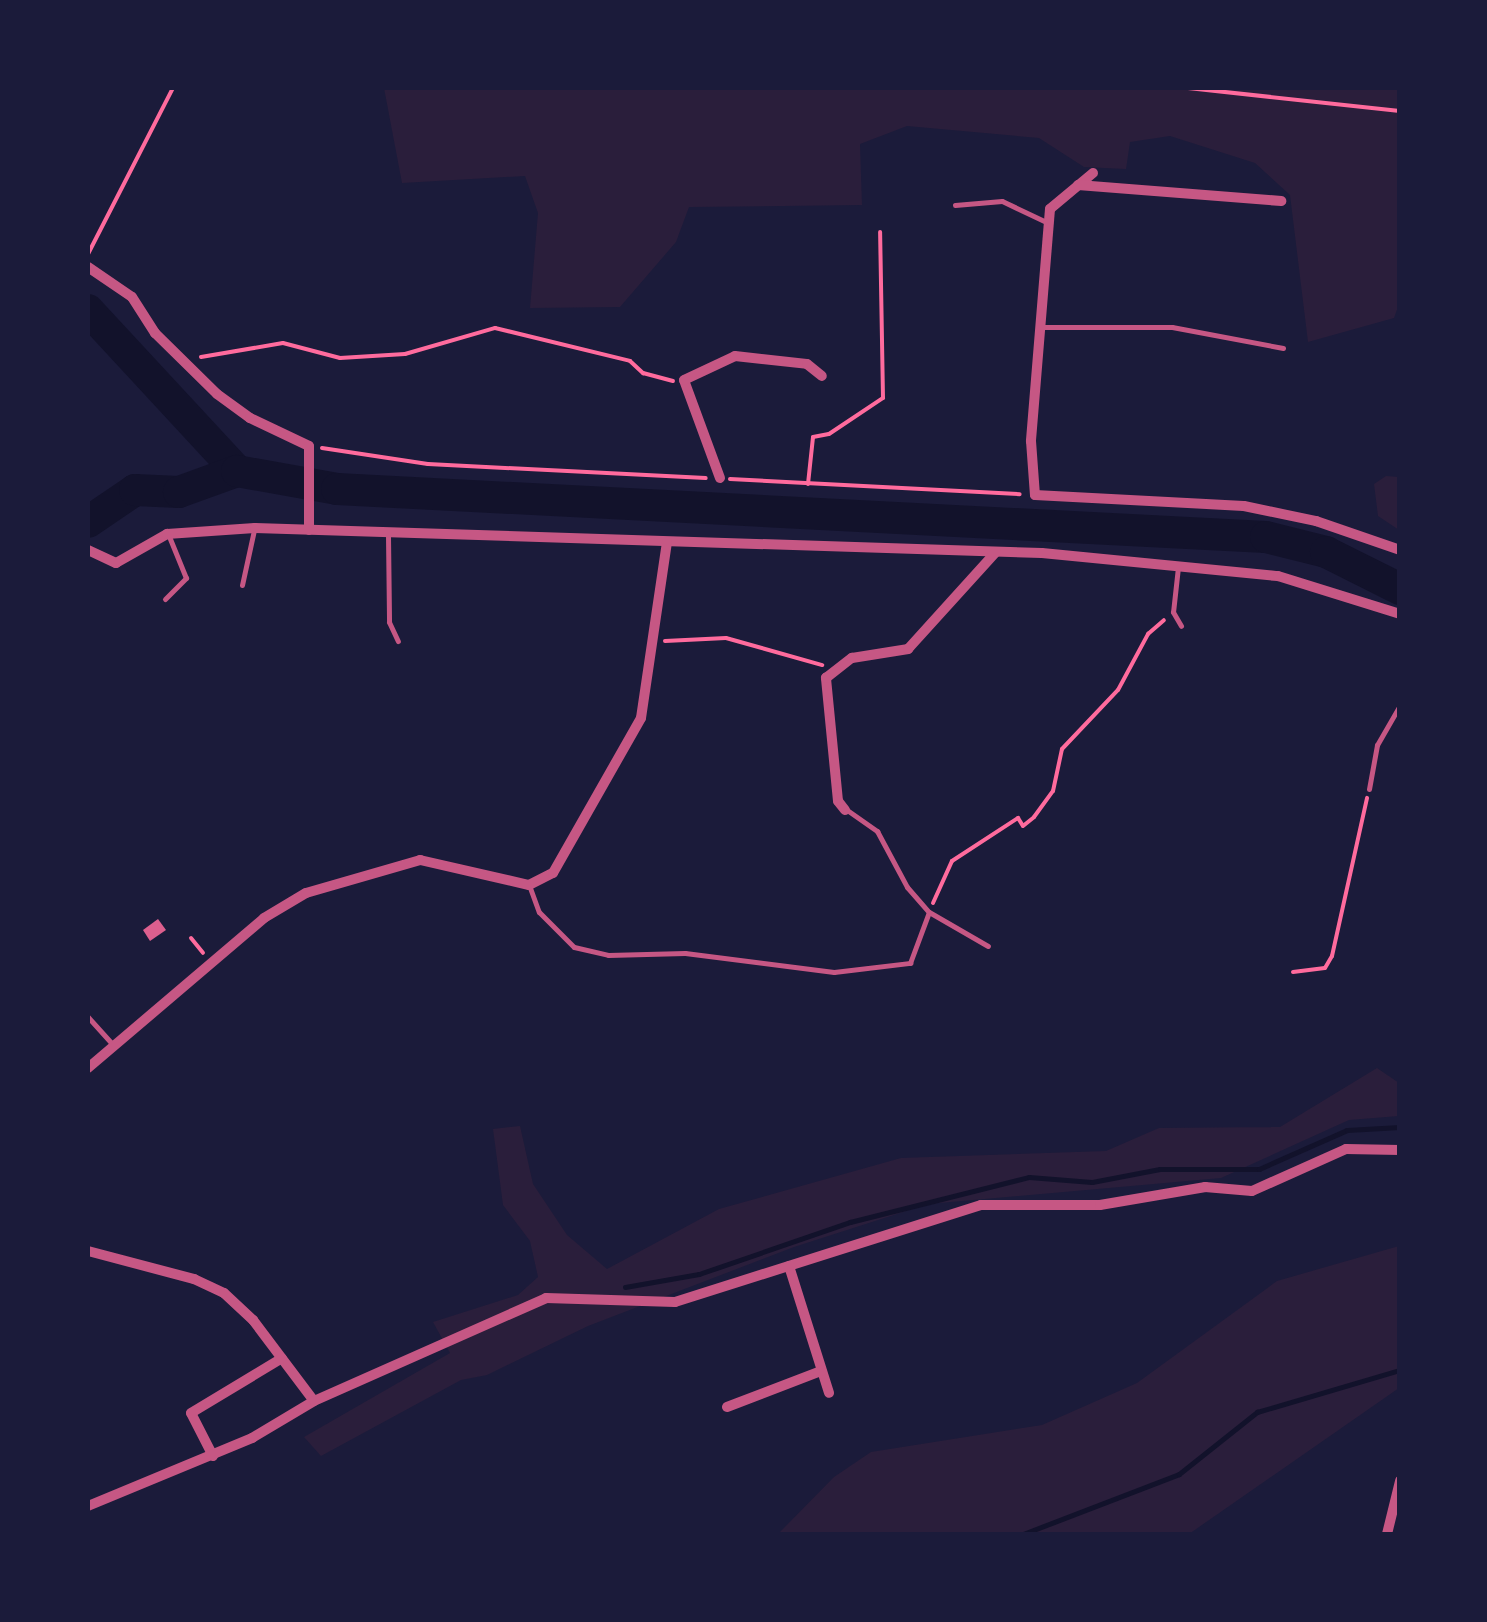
<!DOCTYPE html>
<html>
<head>
<meta charset="utf-8">
<style>
  body { margin:0 }
  #map { position:relative; width:1487px; height:1622px; overflow:hidden; background:#1b1b3a; font-family:Quicksand,sans-serif }
  div>[style] { position:absolute }
  [style*='--x'] { left:calc(var(--x)*1px); top:calc(var(--y)*1px); width:calc(var(--w)*1px); rotate:calc(var(--a)*1deg) }
  .green>* { inset:0; background:#2a1e3b }
  .stream>* { height:5px; margin:-2.5px; padding:0 2.5px; transform-origin:2.5px; border-radius:2.5px; background:#12122b }
  .river>* { height:32px; margin:-16px; padding:0 16px; transform-origin:16px; border-radius:16px; background:#12122b }
  .building>* { inset:0; background:#dd5f8e }
  .path>* { height:4px; margin:-2px; padding:0 2px; transform-origin:2px; border-radius:2px; background:#ff6b9d }
  .service>* { height:5px; margin:-2.5px; padding:0 2.5px; transform-origin:2.5px; border-radius:2.5px; background:#c65784 }
  .minor>* { height:10px; margin:-5px; padding:0 5px; transform-origin:5px; border-radius:5px; background:#c65784 }
  span { translate:-50% -50%; white-space:nowrap; text-align:center; line-height:1.15; -webkit-text-stroke:9px #1b1b3a; paint-order:stroke }
  .frame { position:absolute; inset:0; border:90px solid #1b1b3a; pointer-events:none }
</style>
</head>
<body>
<div id="map">
  <div class="green">
    <div style="clip-path:polygon(384px 88px,1399px 88px,1399px 304px,1394px 318px,1308px 342px,1290px 195px,1255px 163px,1170px 136px,1130px 142px,1126px 169px,1084px 167px,1039px 138px,907px 126px,860px 144px,862px 205px,689px 207px,676px 242px,620px 307px,530px 308px,538px 213px,525px 176px,402px 183px)"></div>
    <div style="clip-path:polygon(1386px 476px,1399px 477px,1399px 530px,1378px 516px,1374px 484px)"></div>
    <div style="clip-path:polygon(1377px 1068px,1399px 1083px,1399px 1116px,1349px 1120px,1221px 1178px,928px 1204px,794px 1247px,588px 1326px,487px 1375px,461px 1380px,321px 1456px,304px 1437px,450px 1353px,433px 1322px,518px 1295px,538px 1277px,530px 1241px,503px 1205px,493px 1129px,520px 1126px,533px 1184px,567px 1235px,607px 1269px,719px 1209px,901px 1158px,1106px 1151px,1159px 1128px,1280px 1127px)"></div>
    <div style="clip-path:polygon(1399px 1246px,1399px 1388px,1189px 1534px,778px 1534px,834px 1477px,871px 1452px,1042px 1425px,1137px 1383px,1277px 1281px)"></div>
  </div>
  <div class="stream">
    <div style="--x:625;--y:1287;--w:75;--a:-10"></div>
    <div style="--x:699;--y:1274;--w:160;--a:-19"></div>
    <div style="--x:850;--y:1222;--w:185;--a:-14.1"></div>
    <div style="--x:1029;--y:1177;--w:63;--a:4.5"></div>
    <div style="--x:1092;--y:1182;--w:69;--a:-10.8"></div>
    <div style="--x:1160;--y:1169;--w:99;--a:0"></div>
    <div style="--x:1259;--y:1169;--w:96;--a:-23.9"></div>
    <div style="--x:1347;--y:1130;--w:53;--a:-3.2"></div>
    <div style="--x:1023;--y:1534;--w:167;--a:-21"></div>
    <div style="--x:1179;--y:1474;--w:100;--a:-38.5"></div>
    <div style="--x:1257;--y:1412;--w:149;--a:-16.4"></div>
  </div>
  <div class="river">
    <div style="--x:88;--y:310;--w:219;--a:47.2"></div>
    <div style="--x:88;--y:522;--w:57;--a:-34.2"></div>
    <div style="--x:135;--y:490;--w:44;--a:2.6"></div>
    <div style="--x:179;--y:492;--w:62;--a:-19.9"></div>
    <div style="--x:237;--y:471;--w:102;--a:10.2"></div>
    <div style="--x:337;--y:489;--w:930;--a:2.96"></div>
    <div style="--x:1266;--y:537;--w:62;--a:14"></div>
    <div style="--x:1326;--y:552;--w:83;--a:26.6"></div>
  </div>
  <div class="building">
    <div style="clip-path:polygon(158px 919px,166px 930px,150px 941px,143px 930px)"></div>
  </div>
  <div class="path">
    <div style="--x:1188;--y:88;--w:213;--a:6.2"></div>
    <div style="--x:88;--y:254;--w:186;--a:-62.9"></div>
    <div style="--x:201;--y:357;--w:83;--a:-9.7"></div>
    <div style="--x:283;--y:343;--w:59;--a:14.7"></div>
    <div style="--x:340;--y:358;--w:65;--a:-3.5"></div>
    <div style="--x:405;--y:354;--w:94;--a:-16.1"></div>
    <div style="--x:495;--y:328;--w:139;--a:13.7"></div>
    <div style="--x:630;--y:361;--w:18;--a:43"></div>
    <div style="--x:643;--y:373;--w:31;--a:15"></div>
    <div style="--x:322;--y:448;--w:107;--a:8.6"></div>
    <div style="--x:428;--y:464;--w:278;--a:2.9"></div>
    <div style="--x:730;--y:479;--w:290;--a:3"></div>
    <div style="--x:808;--y:484;--w:47;--a:-83.9"></div>
    <div style="--x:813;--y:437;--w:16;--a:-11"></div>
    <div style="--x:829;--y:434;--w:65;--a:-33.7"></div>
    <div style="--x:883;--y:398;--w:166;--a:-91"></div>
    <div style="--x:665;--y:641;--w:61;--a:-2.8"></div>
    <div style="--x:726;--y:638;--w:100;--a:15.7"></div>
    <div style="--x:933;--y:903;--w:46;--a:-65.7"></div>
    <div style="--x:952;--y:861;--w:79;--a:-33.1"></div>
    <div style="--x:1018;--y:818;--w:9;--a:58"></div>
    <div style="--x:1023;--y:826;--w:14;--a:-39"></div>
    <div style="--x:1034;--y:817;--w:32;--a:-54"></div>
    <div style="--x:1053;--y:791;--w:43;--a:-77.9"></div>
    <div style="--x:1062;--y:749;--w:81;--a:-46.5"></div>
    <div style="--x:1118;--y:690;--w:64;--a:-61.8"></div>
    <div style="--x:1148;--y:634;--w:21;--a:-41"></div>
    <div style="--x:191;--y:938;--w:19;--a:51"></div>
    <div style="--x:1293;--y:972;--w:32;--a:-7"></div>
    <div style="--x:1325;--y:968;--w:14;--a:-60"></div>
    <div style="--x:1332;--y:956;--w:162;--a:-77.5"></div>
  </div>
  <div class="service">
    <div style="--x:955;--y:205;--w:47;--a:-4.9"></div>
    <div style="--x:1002;--y:201;--w:49;--a:25.5"></div>
    <div style="--x:1043;--y:327;--w:129;--a:0"></div>
    <div style="--x:1172;--y:327;--w:113;--a:10.7"></div>
    <div style="--x:388;--y:536;--w:86;--a:89.3"></div>
    <div style="--x:389;--y:622;--w:21;--a:65"></div>
    <div style="--x:1178;--y:567;--w:45;--a:96.3"></div>
    <div style="--x:1173;--y:612;--w:16;--a:60"></div>
    <div style="--x:242;--y:585;--w:56;--a:-77.7"></div>
    <div style="--x:165;--y:599;--w:30;--a:-45"></div>
    <div style="--x:186;--y:578;--w:48;--a:-112.2"></div>
    <div style="--x:1369;--y:789;--w:45;--a:-79.7"></div>
    <div style="--x:1377;--y:745;--w:46;--a:-60.1"></div>
    <div style="--x:847;--y:810;--w:37;--a:35"></div>
    <div style="--x:877;--y:831;--w:64;--a:61.8"></div>
    <div style="--x:907;--y:887;--w:33;--a:49"></div>
    <div style="--x:929;--y:912;--w:68;--a:30"></div>
    <div style="--x:529;--y:885;--w:29;--a:70"></div>
    <div style="--x:539;--y:912;--w:49;--a:45"></div>
    <div style="--x:574;--y:947;--w:35;--a:13"></div>
    <div style="--x:608;--y:955;--w:77;--a:-1.5"></div>
    <div style="--x:685;--y:953;--w:150;--a:7.3"></div>
    <div style="--x:834;--y:972;--w:77;--a:-6.8"></div>
    <div style="--x:910;--y:963;--w:54;--a:-69.6"></div>
    <div style="--x:88;--y:1017;--w:39;--a:48"></div>
  </div>
  <div class="minor">
    <div style="--x:1093;--y:173;--w:56;--a:140.1"></div>
    <div style="--x:1050;--y:209;--w:233;--a:94.7"></div>
    <div style="--x:1031;--y:441;--w:54;--a:85.8"></div>
    <div style="--x:1035;--y:495;--w:209;--a:3"></div>
    <div style="--x:1244;--y:506;--w:74;--a:11.8"></div>
    <div style="--x:1316;--y:521;--w:89;--a:19"></div>
    <div style="--x:1078;--y:185;--w:204;--a:4.5"></div>
    <div style="--x:88;--y:267;--w:53;--a:34.3"></div>
    <div style="--x:132;--y:297;--w:43;--a:57.4"></div>
    <div style="--x:155;--y:333;--w:87;--a:44.5"></div>
    <div style="--x:217;--y:394;--w:41;--a:36"></div>
    <div style="--x:250;--y:418;--w:65;--a:25.4"></div>
    <div style="--x:309;--y:446;--w:84;--a:90"></div>
    <div style="--x:720;--y:478;--w:104;--a:-110.2"></div>
    <div style="--x:684;--y:380;--w:56;--a:-25.2"></div>
    <div style="--x:735;--y:356;--w:72;--a:6.3"></div>
    <div style="--x:807;--y:364;--w:19;--a:39"></div>
    <div style="--x:88;--y:550;--w:31;--a:25"></div>
    <div style="--x:116;--y:563;--w:59;--a:-29.6"></div>
    <div style="--x:167;--y:534;--w:88;--a:-3.9"></div>
    <div style="--x:255;--y:528;--w:787;--a:1.82"></div>
    <div style="--x:1042;--y:553;--w:237;--a:5.6"></div>
    <div style="--x:1278;--y:576;--w:128;--a:17.3"></div>
    <div style="--x:845;--y:810;--w:11;--a:-128"></div>
    <div style="--x:838;--y:801;--w:124;--a:-95.6"></div>
    <div style="--x:826;--y:678;--w:33;--a:-38"></div>
    <div style="--x:852;--y:658;--w:57;--a:-9.1"></div>
    <div style="--x:908;--y:649;--w:131;--a:-47.8"></div>
    <div style="--x:88;--y:1068;--w:231;--a:-40.4"></div>
    <div style="--x:264;--y:918;--w:49;--a:-30.8"></div>
    <div style="--x:306;--y:893;--w:119;--a:-16.1"></div>
    <div style="--x:420;--y:860;--w:112;--a:12.9"></div>
    <div style="--x:529;--y:885;--w:27;--a:-27"></div>
    <div style="--x:553;--y:873;--w:178;--a:-60.4"></div>
    <div style="--x:641;--y:718;--w:178;--a:-81.6"></div>
    <div style="--x:88;--y:1251;--w:110;--a:14.8"></div>
    <div style="--x:194;--y:1279;--w:33;--a:25"></div>
    <div style="--x:224;--y:1293;--w:40;--a:43"></div>
    <div style="--x:253;--y:1320;--w:101;--a:53"></div>
    <div style="--x:789;--y:1266;--w:133;--a:72.5"></div>
    <div style="--x:727;--y:1407;--w:101;--a:-21"></div>
    <div style="--x:213;--y:1456;--w:48;--a:-117.1"></div>
    <div style="--x:191;--y:1413;--w:106;--a:-31.1"></div>
    <div style="--x:88;--y:1506;--w:178;--a:-22.5"></div>
    <div style="--x:252;--y:1438;--w:72;--a:-30.8"></div>
    <div style="--x:314;--y:1401;--w:254;--a:-23.9"></div>
    <div style="--x:546;--y:1298;--w:129;--a:1.8"></div>
    <div style="--x:675;--y:1302;--w:321;--a:-17.6"></div>
    <div style="--x:981;--y:1205;--w:119;--a:0"></div>
    <div style="--x:1100;--y:1205;--w:107;--a:-9.7"></div>
    <div style="--x:1205;--y:1187;--w:47;--a:4.9"></div>
    <div style="--x:1252;--y:1191;--w:103;--a:-24.1"></div>
    <div style="--x:1346;--y:1149;--w:54;--a:1.1"></div>
    <div style="--x:1387;--y:1534;--w:55;--a:-76.2"></div>
  </div>
  <div class="frame"></div>
</div>
</body>
</html>
